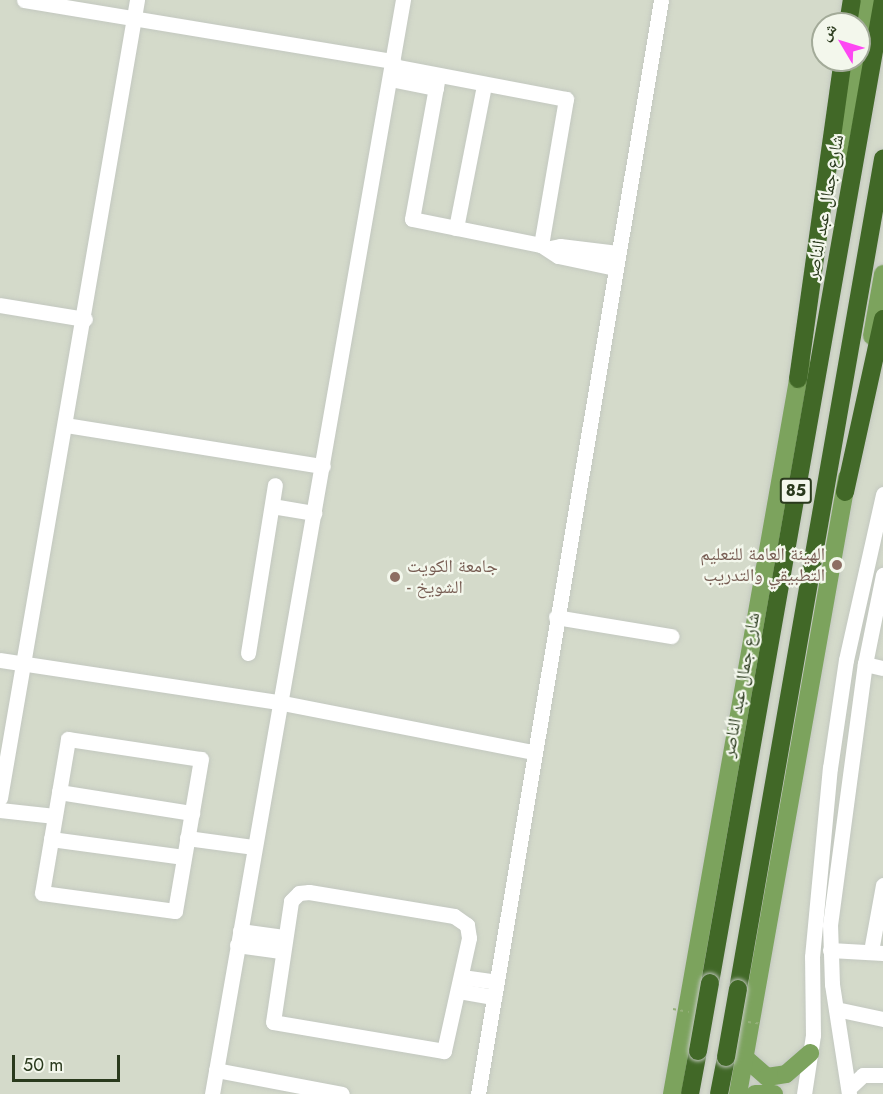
<!DOCTYPE html>
<html>
<head>
<meta charset="utf-8">
<style>
  body { margin:0 }
  #map { position:relative; width:883px; height:1094px; overflow:hidden; background:#e5eadc; font-family:Jost,"Noto Naskh Arabic",sans-serif }
  div>[style] { position:absolute }
  [style*='--x'] { left:calc(var(--x)*1px); top:calc(var(--y)*1px); width:calc(var(--w)*1px); rotate:calc(var(--a)*1deg) }
  .built>* { inset:0; background:#d4daca }
  .roads { filter:drop-shadow(0 0 2px #c3c8c0) drop-shadow(0 0 2px #c3c8c0) }
  .minor>* { height:15px; margin:-7.5px; padding:0 7.5px; transform-origin:7.5px; border-radius:7.5px; background:#fff }
  .major>* { height:18px; margin:-9px; padding:0 9px; transform-origin:9px; border-radius:9px; background:#7ca35d }
  .highway>* { height:18px; margin:-9px; padding:0 9px; transform-origin:9px; border-radius:9px; background:#416827 }
  .path-bridge>* { height:2px; margin-top:-1px; transform-origin:0; background:repeating-linear-gradient(90deg,#95b07a 0 3px,transparent 0 7.5px) }
  .bridges { filter:drop-shadow(0 0 2px #c3c8c0) drop-shadow(0 0 2px #c3c8c0) }
  .highway-bridge>* { height:18px; margin:-9px; padding:0 9px; transform-origin:9px; border-radius:9px; background:#416827 }
  .dots>* { width:16px; height:16px; translate:-50% -50%; box-sizing:border-box; border:3px solid #f3f7ec; border-radius:50% }
  span { translate:-50% -50%; white-space:nowrap; text-align:center; line-height:1.15; -webkit-text-stroke:4.5px #f3f7ec; paint-order:stroke }
  .shield-label span { padding:2px 4px; background:#f3f7ec; border:2px solid; border-radius:4px; -webkit-text-stroke-width:0 }
  .shield-label { font-size:16px; color:#2a3a1d; font-weight:700 }
  .street-label { font-size:18px; color:#2a3a1d }
  .education-label { font-size:18px; color:#785e54 }
  .right { translate:-100% -50%; text-align:right }
  .left { translate:0 -50%; text-align:left }
  .north { position:absolute; left:811px; top:12px; width:60px; height:60px; box-sizing:border-box; background:#f3f7ec; border:2px solid #a3ab99; border-radius:50%; rotate:308deg; font-size:16px; font-weight:700; line-height:24px; text-align:center; color:#2a3a1d }
  .north::after { content:''; display:block; margin:auto; width:21px; height:27px; background:#fd47f3; clip-path:polygon(50% 0,100% 100%,50% 72%,0 100%) }
  .scale { position:absolute; left:12px; top:1055px; width:108px; height:27px; box-sizing:border-box; border:3px solid #2a3a1d; border-top:0; padding-left:8px; font-size:18px; line-height:21px; white-space:nowrap; color:#2a3a1d; -webkit-text-stroke:4px #f3f7ec; paint-order:stroke }
</style>
</head>
<body>
<div id="map">
  <div class="built">
    <div style="clip-path:polygon(evenodd,0 0,883px 0,883px 1094px,0 1094px,0 0,823px 24px,859px 24px,859px 60px,823px 60px,823px 24px)"></div>
  </div>
  <div class="roads">
    <div class="minor">
      <div style="--x:24;--y:0;--w:374;--a:9.4"></div>
      <div style="--x:393;--y:66;--w:176;--a:10.8"></div>
      <div style="--x:566;--y:99;--w:148;--a:99.7"></div>
      <div style="--x:438;--y:76;--w:145;--a:100.3"></div>
      <div style="--x:412;--y:219;--w:132;--a:11.4"></div>
      <div style="--x:541;--y:245;--w:20;--a:33"></div>
      <div style="--x:558;--y:256;--w:58;--a:11.9"></div>
      <div style="--x:390;--y:79;--w:47;--a:11.1"></div>
      <div style="--x:456;--y:228;--w:146;--a:-78.9"></div>
      <div style="--x:550;--y:248;--w:10;--a:-11"></div>
      <div style="--x:560;--y:246;--w:58;--a:6.9"></div>
      <div style="--x:0;--y:305;--w:86;--a:9.4"></div>
      <div style="--x:66;--y:425;--w:260;--a:9.1"></div>
      <div style="--x:272;--y:506;--w:43;--a:9.5"></div>
      <div style="--x:556;--y:617;--w:117;--a:9.4"></div>
      <div style="--x:248;--y:653;--w:170;--a:-80.9"></div>
      <div style="--x:0;--y:660;--w:281;--a:8.6"></div>
      <div style="--x:278;--y:702;--w:260;--a:11.1"></div>
      <div style="--x:865;--y:664;--w:18;--a:13"></div>
      <div style="--x:68;--y:739;--w:134;--a:8.6"></div>
      <div style="--x:201;--y:759;--w:154;--a:99.7"></div>
      <div style="--x:175;--y:911;--w:134;--a:-172.3"></div>
      <div style="--x:42;--y:893;--w:156;--a:-80.4"></div>
      <div style="--x:59;--y:792;--w:135;--a:9"></div>
      <div style="--x:0;--y:798;--w:810;--a:-80.26"></div>
      <div style="--x:0;--y:810;--w:55;--a:6.2"></div>
      <div style="--x:187;--y:838;--w:68;--a:7.7"></div>
      <div style="--x:51;--y:839;--w:134;--a:7.7"></div>
      <div style="--x:309;--y:892;--w:147;--a:9.4"></div>
      <div style="--x:454;--y:916;--w:16;--a:35"></div>
      <div style="--x:467;--y:925;--w:13;--a:81"></div>
      <div style="--x:469;--y:938;--w:116;--a:102.5"></div>
      <div style="--x:444;--y:1051;--w:173;--a:-170.4"></div>
      <div style="--x:273;--y:1022;--w:122;--a:-81.5"></div>
      <div style="--x:291;--y:901;--w:11;--a:-45"></div>
      <div style="--x:299;--y:893;--w:10;--a:-6"></div>
      <div style="--x:240;--y:931;--w:44;--a:7.8"></div>
      <div style="--x:237;--y:945;--w:44;--a:7.8"></div>
      <div style="--x:830;--y:950;--w:53;--a:3.2"></div>
      <div style="--x:871;--y:951;--w:67;--a:-79.7"></div>
      <div style="--x:462;--y:977;--w:34;--a:8"></div>
      <div style="--x:459;--y:991;--w:36;--a:10"></div>
      <div style="--x:836;--y:1009;--w:48;--a:12"></div>
      <div style="--x:216;--y:1070;--w:128;--a:10.8"></div>
      <div style="--x:849;--y:1088;--w:19;--a:-43"></div>
      <div style="--x:863;--y:1075;--w:20;--a:0"></div>
      <div style="--x:212;--y:1094;--w:1111;--a:-80.1"></div>
      <div style="--x:478;--y:1094;--w:1109;--a:-80.5"></div>
      <div style="--x:804;--y:1094;--w:60;--a:-81.3"></div>
      <div style="--x:813;--y:1035;--w:78;--a:-90.7"></div>
      <div style="--x:812;--y:957;--w:190;--a:-84.6"></div>
      <div style="--x:830;--y:768;--w:109;--a:-81.6"></div>
      <div style="--x:846;--y:660;--w:170;--a:-77.4"></div>
      <div style="--x:849;--y:1094;--w:111;--a:-98.8"></div>
      <div style="--x:832;--y:984;--w:59;--a:-91.9"></div>
      <div style="--x:830;--y:925;--w:263;--a:-82.4"></div>
      <div style="--x:865;--y:664;--w:91;--a:-78.6"></div>
    </div>
    <div class="major">
      <div style="--x:859;--y:37;--w:38;--a:-79"></div>
      <div style="--x:837;--y:159;--w:101;--a:-79.7"></div>
      <div style="--x:872;--y:336;--w:63;--a:-79.9"></div>
      <div style="--x:744;--y:1057;--w:30;--a:41"></div>
      <div style="--x:767;--y:1077;--w:19;--a:-9"></div>
      <div style="--x:786;--y:1074;--w:32;--a:-41"></div>
      <div style="--x:672;--y:1094;--w:742;--a:-79.99"></div>
      <div style="--x:738;--y:1094;--w:626;--a:-79.97"></div>
      <div style="--x:755;--y:1094;--w:19;--a:0"></div>
    </div>
    <div class="highway">
      <div style="--x:848;--y:24;--w:24;--a:-81"></div>
      <div style="--x:798;--y:379;--w:322;--a:-82"></div>
      <div style="--x:845;--y:492;--w:177;--a:-77.6"></div>
      <div style="--x:710;--y:983;--w:998;--a:-80.02"></div>
      <div style="--x:738;--y:989;--w:843;--a:-80.09"></div>
      <div style="--x:690;--y:1094;--w:44;--a:-79.5"></div>
      <div style="--x:719;--y:1094;--w:38;--a:-79"></div>
    </div>
  </div>
  <div class="path-bridge">
    <div style="--x:673;--y:1009;--w:16;--a:11"></div>
    <div style="--x:748;--y:1022;--w:15;--a:8"></div>
  </div>
  <div class="bridges">
    <div class="highway-bridge">
      <div style="--x:698;--y:1051;--w:69;--a:-80"></div>
      <div style="--x:726;--y:1057;--w:69;--a:-80"></div>
    </div>
  </div>
  <div class="dots">
    <div style="left:837px;top:565px;background:#8d6e63"></div>
    <div style="left:395px;top:577px;background:#8d6e63"></div>
  </div>
  <div class="shield-label">
    <span style="left:796px;top:491px">85</span>
  </div>
  <div class="street-label">
    <span style="left:825px;top:207px;rotate:-80deg">شارع جمال عبد الناصر</span>
    <span style="left:741px;top:685px;rotate:-80deg">شارع جمال عبد الناصر</span>
  </div>
  <div class="education-label">
    <span class="right" style="left:825px;top:565px">الهيئة العامة للتعليم<br>التطبيقي والتدريب</span>
    <span class="left" style="left:407px;top:577px">جامعة الكويت<br>- الشويخ</span>
  </div>
  <div class="north">ش</div>
  <div class="scale">50 m</div>
</div>
</body>
</html>
